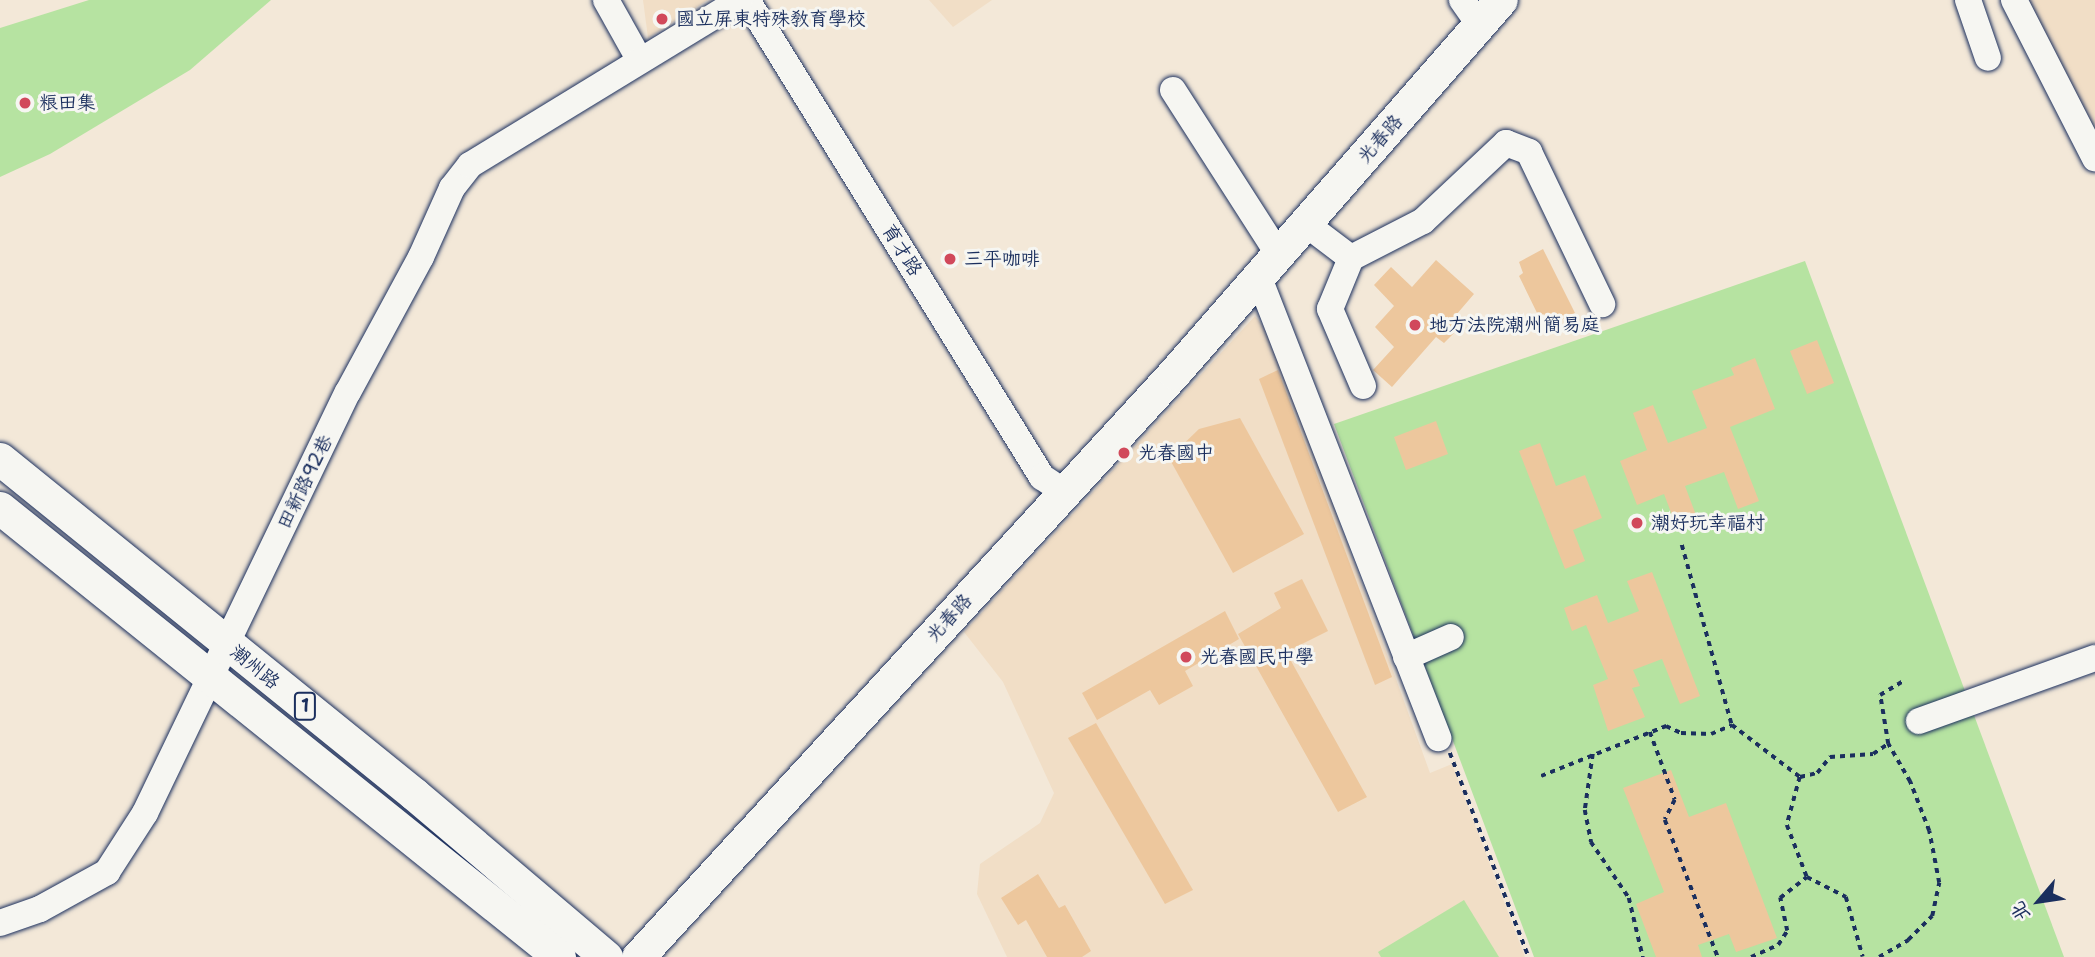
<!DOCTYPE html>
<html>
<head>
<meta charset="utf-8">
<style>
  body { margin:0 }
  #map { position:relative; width:2095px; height:957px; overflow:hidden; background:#f3e8d8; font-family:"Shantell Sans","LXGW WenKai TC",sans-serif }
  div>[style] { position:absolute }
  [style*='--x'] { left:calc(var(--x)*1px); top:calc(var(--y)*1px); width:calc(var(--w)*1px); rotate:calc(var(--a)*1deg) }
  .built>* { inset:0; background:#f1dec6 }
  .green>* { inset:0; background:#b6e3a1 }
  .building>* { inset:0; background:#edc79d }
  .path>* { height:3.5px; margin-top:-1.75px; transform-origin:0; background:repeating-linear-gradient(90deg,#1b2f5e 0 5px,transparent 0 10px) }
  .roads { filter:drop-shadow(0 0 2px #1b2f5e) drop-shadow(0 0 2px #1b2f5e) }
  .minor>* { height:26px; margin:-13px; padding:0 13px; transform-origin:13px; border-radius:13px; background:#f6f6f2 }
  .major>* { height:33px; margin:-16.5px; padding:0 16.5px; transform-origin:16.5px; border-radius:16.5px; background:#f6f6f2 }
  .dots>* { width:19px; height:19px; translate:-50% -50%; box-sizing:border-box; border:4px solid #f6f6f2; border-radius:50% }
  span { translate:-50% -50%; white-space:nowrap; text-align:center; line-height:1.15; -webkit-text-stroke:6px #f6f6f2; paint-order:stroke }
  .shield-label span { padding:2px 5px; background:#f6f6f2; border:2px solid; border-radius:5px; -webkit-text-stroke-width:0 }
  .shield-label { font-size:18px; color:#1b2f5e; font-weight:700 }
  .poi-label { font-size:19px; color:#1b2f5e }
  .left { translate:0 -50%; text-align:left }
  .street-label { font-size:19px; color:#1b2f5e }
  .north { position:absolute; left:2004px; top:866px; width:70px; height:70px; -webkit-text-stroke:5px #f6f6f2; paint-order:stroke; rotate:241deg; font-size:19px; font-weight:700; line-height:28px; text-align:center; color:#1b2f5e }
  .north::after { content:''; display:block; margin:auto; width:24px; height:32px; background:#1b2f5e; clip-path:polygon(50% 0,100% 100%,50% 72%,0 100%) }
</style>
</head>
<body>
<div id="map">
  <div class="built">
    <div style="clip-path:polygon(643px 0,708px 0,648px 38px)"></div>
    <div style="clip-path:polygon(929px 0,992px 0,953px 27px)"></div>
    <div style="clip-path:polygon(2026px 0,2095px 0,2095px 133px)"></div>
    <div style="clip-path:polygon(1255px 316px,1273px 339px,1430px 773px,1452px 764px,1525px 957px,1007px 957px,977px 894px,980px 864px,1040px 823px,1054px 793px,1003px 682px,964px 632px)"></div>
  </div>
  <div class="green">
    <div style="clip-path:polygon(89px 0,271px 0,190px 70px,50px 154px,0 177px,0 28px)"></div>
    <div style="clip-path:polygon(1805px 261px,2064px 957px,1534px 957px,1334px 424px)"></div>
    <div style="clip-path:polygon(1464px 900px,1499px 957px,1381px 957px,1378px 952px)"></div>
  </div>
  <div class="building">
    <div style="clip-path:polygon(1543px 249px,1575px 313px,1550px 326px,1544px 314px,1539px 317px,1519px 276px,1523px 273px,1519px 262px)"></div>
    <div style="clip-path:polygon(1436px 260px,1474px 294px,1450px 322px,1457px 330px,1444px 343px,1436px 337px,1392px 387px,1373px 370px,1394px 347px,1375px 327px,1394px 306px,1374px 285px,1391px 267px,1412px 287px)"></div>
    <div style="clip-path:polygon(1817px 340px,1834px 383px,1807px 394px,1790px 351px)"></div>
    <div style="clip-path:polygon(1755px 358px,1775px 409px,1730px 427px,1759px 501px,1738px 509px,1724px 472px,1685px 486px,1699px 523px,1678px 531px,1664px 494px,1637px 505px,1620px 461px,1647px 450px,1633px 413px,1653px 405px,1668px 443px,1707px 428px,1692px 391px,1734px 375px,1731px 368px)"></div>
    <div style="clip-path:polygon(1278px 370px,1392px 677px,1375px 685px,1259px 379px)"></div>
    <div style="clip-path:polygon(1240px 418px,1304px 534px,1233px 573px,1169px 458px,1199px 429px)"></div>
    <div style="clip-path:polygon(1436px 421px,1448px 454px,1406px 470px,1394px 437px)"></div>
    <div style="clip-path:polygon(1540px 443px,1556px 486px,1585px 475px,1602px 518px,1573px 530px,1585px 561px,1565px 569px,1519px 451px)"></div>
    <div style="clip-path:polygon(1652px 572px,1700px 696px,1680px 704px,1662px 659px,1633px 670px,1640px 686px,1632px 688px,1645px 717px,1608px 731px,1593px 685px,1608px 679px,1586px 625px,1572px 631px,1564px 608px,1597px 595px,1608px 623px,1639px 611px,1627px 581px)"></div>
    <div style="clip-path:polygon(1302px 579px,1328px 631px,1286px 652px,1367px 797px,1338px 812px,1238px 634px,1281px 608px,1274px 593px)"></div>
    <div style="clip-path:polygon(1225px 611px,1239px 639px,1185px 671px,1193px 686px,1159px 705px,1150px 690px,1097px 720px,1082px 693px)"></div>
    <div style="clip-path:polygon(1096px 723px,1193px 890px,1165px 904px,1068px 738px)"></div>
    <div style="clip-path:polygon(1671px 770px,1689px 817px,1726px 803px,1777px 938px,1736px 952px,1729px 934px,1698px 945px,1702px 957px,1656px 957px,1636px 904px,1664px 892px,1623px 788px)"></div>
    <div style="clip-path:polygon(1038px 874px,1059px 908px,1065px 905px,1091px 951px,1082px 957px,1047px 957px,1026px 920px,1018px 925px,1001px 898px)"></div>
  </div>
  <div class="path">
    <div style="--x:1682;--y:545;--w:187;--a:74.5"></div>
    <div style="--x:1732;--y:725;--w:86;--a:37.4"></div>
    <div style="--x:1800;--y:777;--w:17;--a:-13"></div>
    <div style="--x:1817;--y:773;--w:21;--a:-51"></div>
    <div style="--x:1830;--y:757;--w:43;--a:-4"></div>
    <div style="--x:1873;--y:754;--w:18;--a:-34"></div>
    <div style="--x:1650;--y:732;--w:72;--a:69.8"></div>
    <div style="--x:1675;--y:800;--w:22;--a:117"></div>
    <div style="--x:1665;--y:820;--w:147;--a:68.9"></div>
    <div style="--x:1450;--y:753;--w:217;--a:68.9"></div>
    <div style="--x:1593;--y:754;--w:57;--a:98.1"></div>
    <div style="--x:1585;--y:810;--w:33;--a:79"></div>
    <div style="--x:1591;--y:842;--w:68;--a:55.8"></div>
    <div style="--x:1629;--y:898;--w:61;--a:76.7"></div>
    <div style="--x:1541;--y:776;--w:135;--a:-21.8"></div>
    <div style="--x:1666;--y:726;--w:17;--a:25"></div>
    <div style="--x:1681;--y:733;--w:30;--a:2"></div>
    <div style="--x:1711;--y:734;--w:23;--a:-23"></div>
    <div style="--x:1800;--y:777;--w:50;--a:105.2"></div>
    <div style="--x:1787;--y:825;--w:56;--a:69"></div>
    <div style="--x:1807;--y:877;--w:44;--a:27.1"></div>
    <div style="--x:1846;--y:897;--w:62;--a:74.2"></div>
    <div style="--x:1751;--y:957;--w:30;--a:-24"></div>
    <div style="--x:1778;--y:945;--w:17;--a:-57"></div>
    <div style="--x:1787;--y:931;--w:34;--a:-102"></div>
    <div style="--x:1780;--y:898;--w:34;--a:-38"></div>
    <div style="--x:1879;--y:957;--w:34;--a:-30"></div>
    <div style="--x:1908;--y:940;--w:34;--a:-45"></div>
    <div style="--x:1932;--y:916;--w:34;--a:-78"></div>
    <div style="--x:1939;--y:883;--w:53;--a:-100.9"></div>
    <div style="--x:1929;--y:831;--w:53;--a:-111.2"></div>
    <div style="--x:1910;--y:782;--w:44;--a:-120.1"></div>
    <div style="--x:1888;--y:744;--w:50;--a:-99.3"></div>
    <div style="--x:1880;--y:695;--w:29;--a:-31"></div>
  </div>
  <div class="roads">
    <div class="minor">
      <div style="--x:606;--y:0;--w:68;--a:60.8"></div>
      <div style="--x:747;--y:0;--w:561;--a:58.27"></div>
      <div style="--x:1042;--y:477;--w:27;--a:34"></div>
      <div style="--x:1462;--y:0;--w:29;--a:55"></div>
      <div style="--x:1968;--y:0;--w:61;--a:71"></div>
      <div style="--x:2014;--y:0;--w:178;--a:62.9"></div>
      <div style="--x:1173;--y:90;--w:196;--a:57.3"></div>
      <div style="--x:1306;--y:224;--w:56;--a:37.1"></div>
      <div style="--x:1259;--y:278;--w:494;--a:68.7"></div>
      <div style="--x:1363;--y:386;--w:84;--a:-113.2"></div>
      <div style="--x:1330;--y:309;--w:55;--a:-67.6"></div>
      <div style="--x:1351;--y:258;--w:81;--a:-27.2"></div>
      <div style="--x:1423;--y:221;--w:114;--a:-43.2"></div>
      <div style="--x:1506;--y:143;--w:25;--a:21"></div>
      <div style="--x:1529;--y:152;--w:169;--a:64.3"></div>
      <div style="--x:1406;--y:657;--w:49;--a:-24"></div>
      <div style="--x:1919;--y:721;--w:187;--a:-19.7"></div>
      <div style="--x:0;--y:923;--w:42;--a:-19.3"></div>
      <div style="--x:40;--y:909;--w:77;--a:-28.9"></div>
      <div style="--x:107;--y:872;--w:70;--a:-57.2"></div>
      <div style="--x:145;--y:813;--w:467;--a:-64.3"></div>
      <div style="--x:348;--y:392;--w:153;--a:-61.6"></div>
      <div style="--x:421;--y:257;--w:76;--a:-65.8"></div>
      <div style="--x:452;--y:188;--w:29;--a:-52"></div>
      <div style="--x:470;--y:165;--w:316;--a:-31.4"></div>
    </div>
    <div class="major">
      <div style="--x:0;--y:459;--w:533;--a:38.98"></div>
      <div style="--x:414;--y:794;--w:252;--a:40.3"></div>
      <div style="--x:0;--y:508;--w:717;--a:38.77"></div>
      <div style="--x:638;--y:957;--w:793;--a:-47.45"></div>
      <div style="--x:1174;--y:373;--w:496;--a:-48.8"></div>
    </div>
  </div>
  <div class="dots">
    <div style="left:662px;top:19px;background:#d1495b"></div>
    <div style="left:25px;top:103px;background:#d1495b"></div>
    <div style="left:950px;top:259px;background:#d1495b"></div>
    <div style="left:1415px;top:325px;background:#d1495b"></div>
    <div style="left:1124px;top:453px;background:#d1495b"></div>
    <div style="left:1637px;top:523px;background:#d1495b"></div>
    <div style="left:1186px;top:657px;background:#d1495b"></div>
  </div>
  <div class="shield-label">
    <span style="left:305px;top:706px">1</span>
  </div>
  <div class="poi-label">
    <span class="left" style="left:676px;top:19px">國立屏東特殊教育學校</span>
    <span class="left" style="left:39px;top:103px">粮田集</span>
    <span class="left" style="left:964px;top:259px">三平咖啡</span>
    <span class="left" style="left:1429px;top:325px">地方法院潮州簡易庭</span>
    <span class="left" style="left:1138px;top:453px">光春國中</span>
    <span class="left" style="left:1651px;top:523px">潮好玩幸福村</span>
    <span class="left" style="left:1200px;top:657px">光春國民中學</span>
  </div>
  <div class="street-label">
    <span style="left:1380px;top:139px;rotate:-49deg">光春路</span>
    <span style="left:902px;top:250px;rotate:58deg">育才路</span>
    <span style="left:305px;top:482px;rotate:-64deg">田新路92巷</span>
    <span style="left:949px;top:618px;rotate:-48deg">光春路</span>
    <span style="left:255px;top:667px;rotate:39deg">潮州路</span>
  </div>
  <div class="north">北</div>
</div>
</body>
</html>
